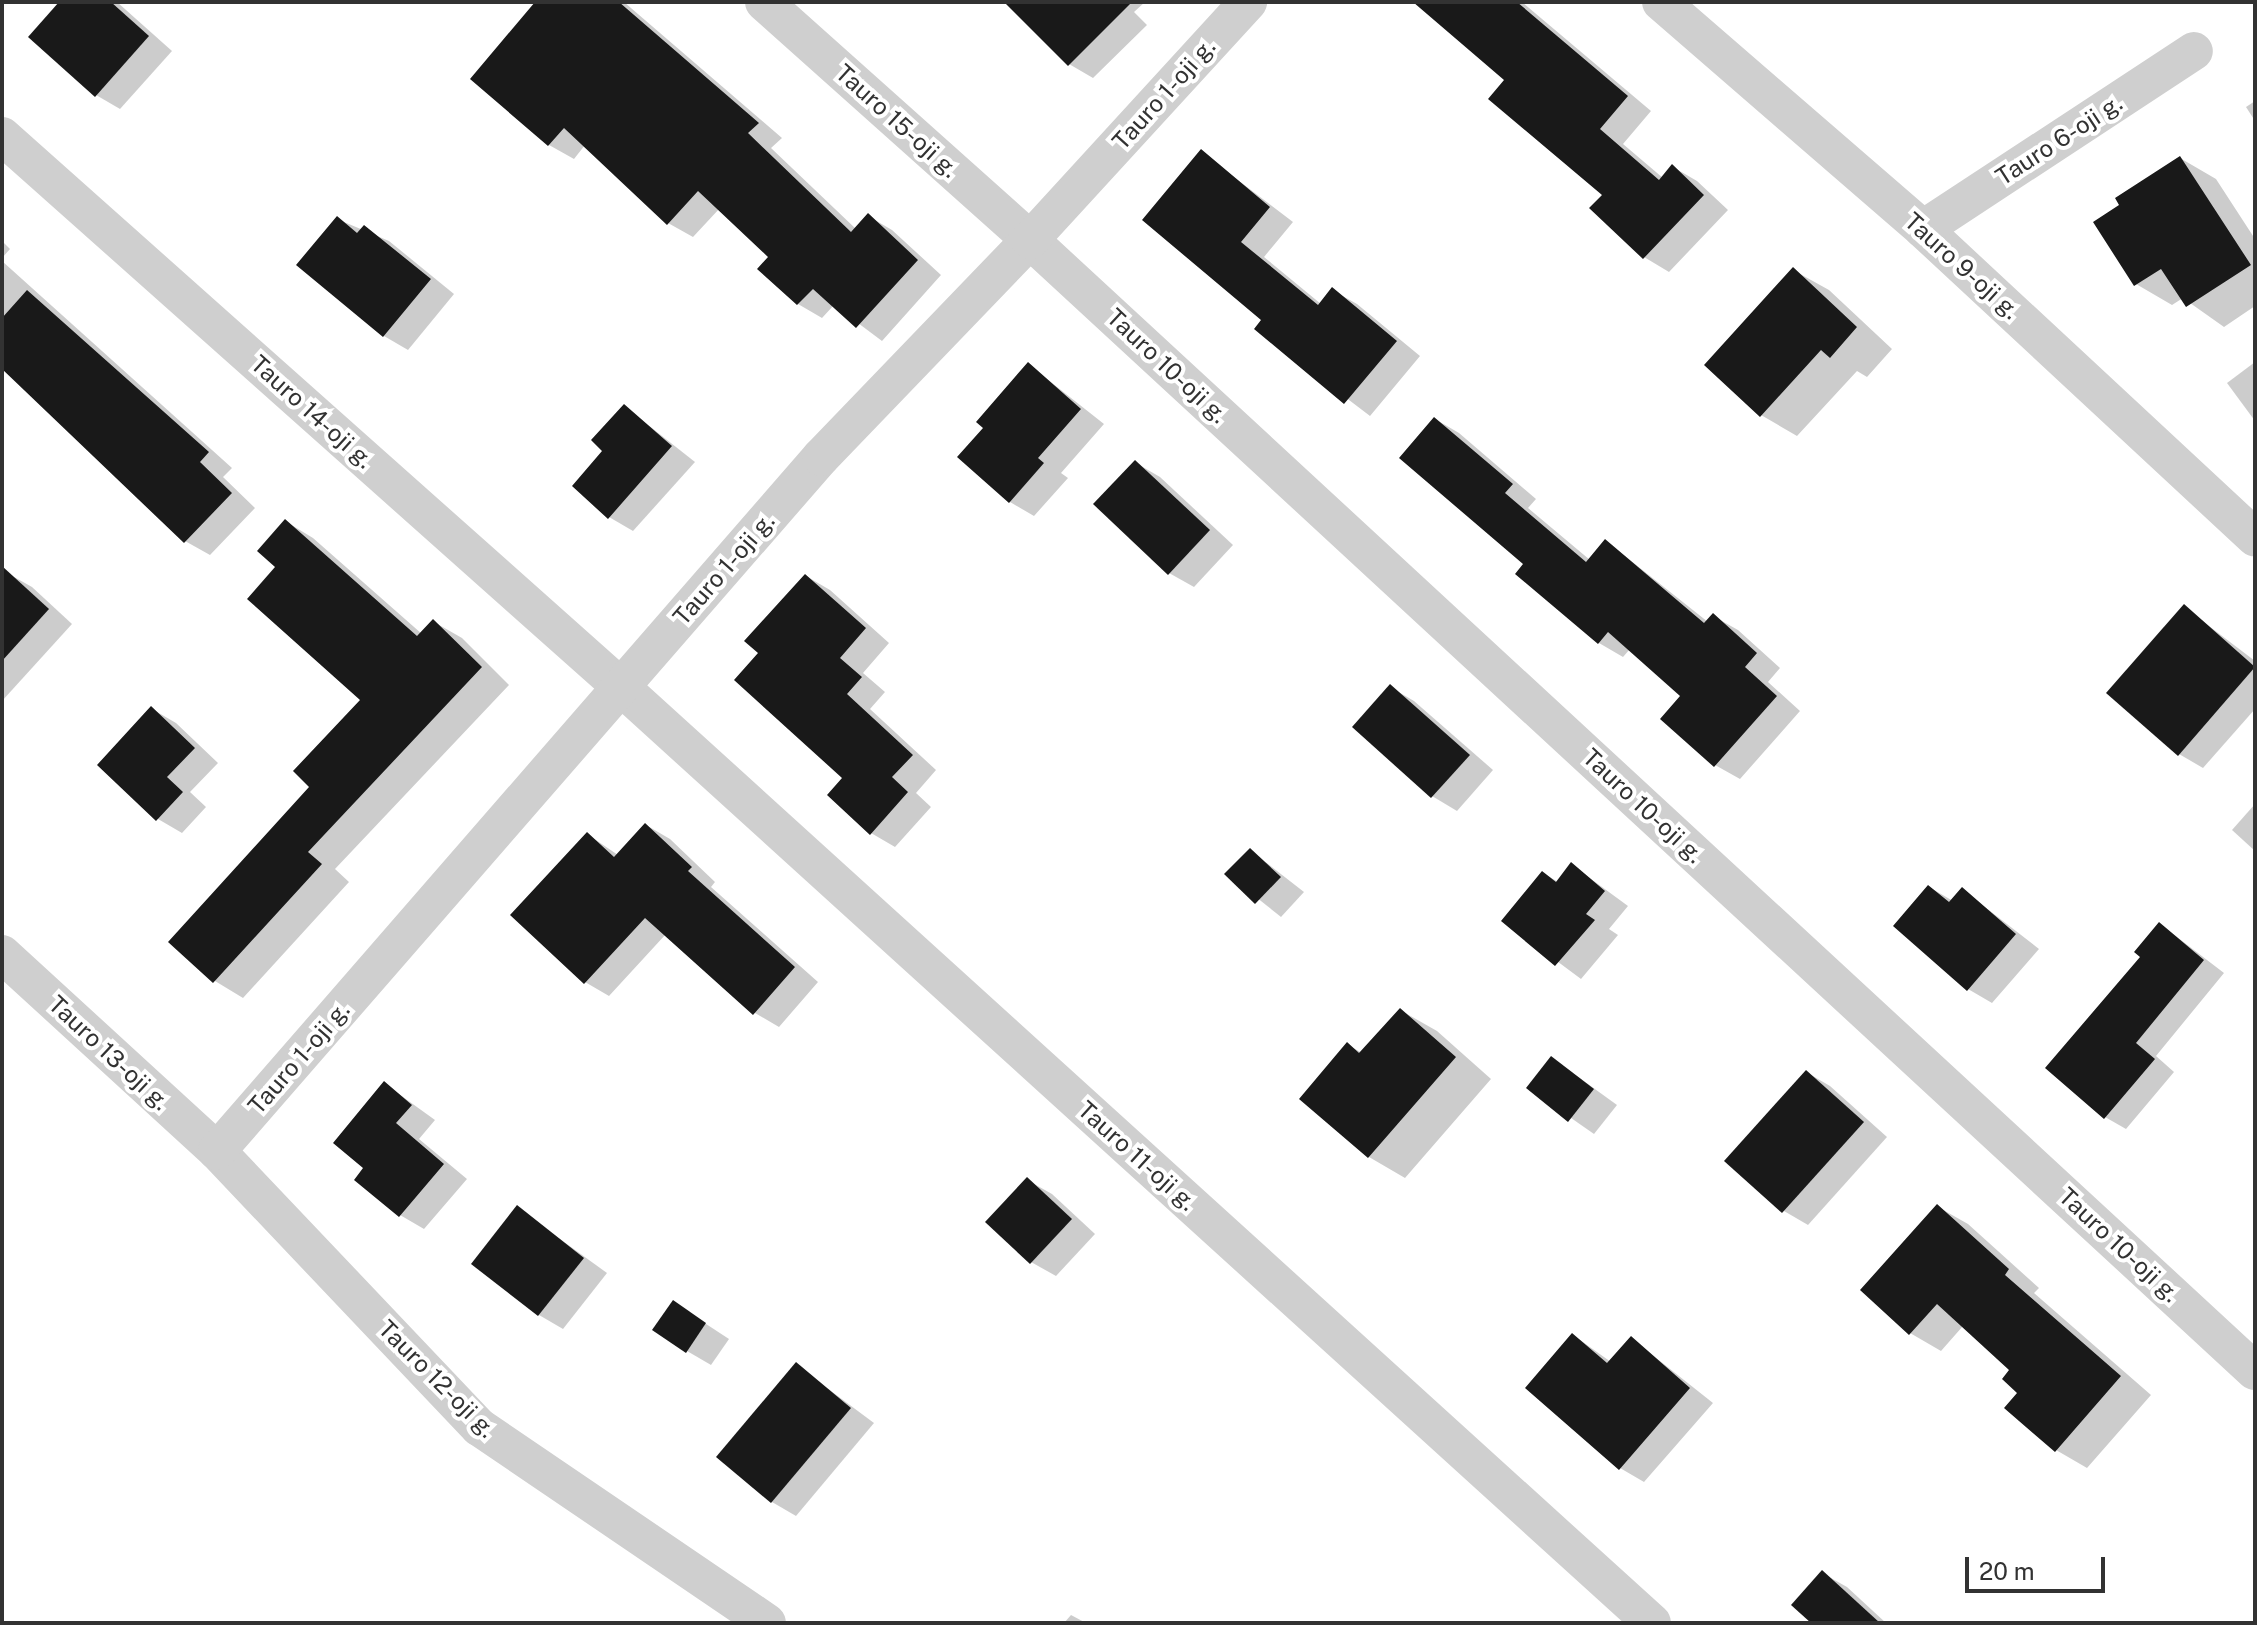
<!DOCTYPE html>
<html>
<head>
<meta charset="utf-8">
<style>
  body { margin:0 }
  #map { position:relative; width:2257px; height:1625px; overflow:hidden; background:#fff; font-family:"Public Sans",sans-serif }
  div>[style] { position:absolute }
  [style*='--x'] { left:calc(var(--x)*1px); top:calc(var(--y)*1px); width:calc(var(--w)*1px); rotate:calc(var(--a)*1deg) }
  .shadow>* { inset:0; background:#0003 }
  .building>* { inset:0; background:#191919 }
  .minor>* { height:38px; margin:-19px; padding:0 19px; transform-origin:19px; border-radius:19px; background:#cfcfcf }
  span { translate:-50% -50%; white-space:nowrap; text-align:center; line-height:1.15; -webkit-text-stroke:8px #fff; paint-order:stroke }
  .street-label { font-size:24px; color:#323232 }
  .frame { position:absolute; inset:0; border:4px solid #323232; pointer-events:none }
  .scale { position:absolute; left:1965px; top:1557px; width:140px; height:36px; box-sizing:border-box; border:4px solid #323232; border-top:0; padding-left:10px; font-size:24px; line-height:28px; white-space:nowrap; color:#323232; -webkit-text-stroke:6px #fff; paint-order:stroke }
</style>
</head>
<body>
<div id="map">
  <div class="shadow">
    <div style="clip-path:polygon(62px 2px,117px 2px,172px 51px,120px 109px,96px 95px)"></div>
    <div style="clip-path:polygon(538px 2px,624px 2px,782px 138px,771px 148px,856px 229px,868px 216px,892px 230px,941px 275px,882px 341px,834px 305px,822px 318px,798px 304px,771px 257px,720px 208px,693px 237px,668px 223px,585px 145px,574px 159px,549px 145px,472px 79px)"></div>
    <div style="clip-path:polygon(1017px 2px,1145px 2px,1134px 12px,1147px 25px,1093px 78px,1069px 64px)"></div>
    <div style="clip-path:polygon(1416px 2px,1522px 2px,1651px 111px,1623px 144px,1663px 178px,1673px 167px,1697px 181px,1728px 210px,1669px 272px,1644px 257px,1604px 195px,1507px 80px)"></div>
    <div style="clip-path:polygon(2255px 101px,2255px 121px,2246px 107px)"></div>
    <div style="clip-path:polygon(1201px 152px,1293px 222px,1264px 257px,1321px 304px,1332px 290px,1357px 304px,1420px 356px,1370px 416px,1256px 329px,1264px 320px)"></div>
    <div style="clip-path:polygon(2180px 158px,2216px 179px,2255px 239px,2255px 306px,2224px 327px,2183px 298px,2172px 305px,2136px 284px)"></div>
    <div style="clip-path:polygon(337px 219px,389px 241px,454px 294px,408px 350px,384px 336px)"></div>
    <div style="clip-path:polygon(2px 241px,10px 249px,2px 258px)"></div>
    <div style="clip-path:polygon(2px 261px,232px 468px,223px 477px,255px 508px,210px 555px,185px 541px,2px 367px)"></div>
    <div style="clip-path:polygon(1793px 270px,1829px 290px,1892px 349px,1867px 377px,1857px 371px,1797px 436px,1761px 415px)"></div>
    <div style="clip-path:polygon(2255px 362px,2255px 421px,2227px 383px)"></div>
    <div style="clip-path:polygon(1028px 364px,1104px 424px,1061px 473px,1068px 478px,1034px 516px,1010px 502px,986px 428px)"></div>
    <div style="clip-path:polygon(624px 406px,695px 462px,633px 531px,609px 517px)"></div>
    <div style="clip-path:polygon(1435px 419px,1459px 433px,1536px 499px,1528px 508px,1590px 560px,1606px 541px,1708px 622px,1713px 616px,1738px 630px,1780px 668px,1768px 682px,1800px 711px,1740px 779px,1715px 765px,1683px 696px,1630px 649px,1623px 657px,1599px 643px,1525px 564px)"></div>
    <div style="clip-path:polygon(1136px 463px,1160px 477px,1233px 545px,1194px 587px,1169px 573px)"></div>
    <div style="clip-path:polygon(285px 521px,313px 538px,422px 634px,434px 622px,462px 638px,509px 685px,335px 869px,349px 882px,243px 998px,215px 981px,171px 942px,312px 787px,363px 700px,278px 567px)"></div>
    <div style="clip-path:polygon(7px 573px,32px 587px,72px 624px,2px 701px,2px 579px)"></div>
    <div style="clip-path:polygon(806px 576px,830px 590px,889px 643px,863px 673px,885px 692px,870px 709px,936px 770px,916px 793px,931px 807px,895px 847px,871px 833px,845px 778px,761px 653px)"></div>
    <div style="clip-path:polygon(2184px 607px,2255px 661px,2255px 709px,2203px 768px,2179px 754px)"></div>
    <div style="clip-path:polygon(1390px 687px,1414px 701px,1493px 770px,1457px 811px,1432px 796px,1354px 727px)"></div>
    <div style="clip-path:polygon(152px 709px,176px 723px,218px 763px,190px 792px,206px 807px,182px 833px,158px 819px)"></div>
    <div style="clip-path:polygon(2255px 804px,2255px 851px,2232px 830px)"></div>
    <div style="clip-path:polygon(646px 825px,670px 839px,715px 882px,711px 887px,818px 982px,779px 1027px,755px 1013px,666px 934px,609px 996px,585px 982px,587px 834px,618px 855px)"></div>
    <div style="clip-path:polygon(1250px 850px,1304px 892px,1281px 917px,1227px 874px)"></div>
    <div style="clip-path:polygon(1572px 865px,1628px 906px,1609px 929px,1618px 935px,1581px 979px,1503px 921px,1543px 873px,1558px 882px)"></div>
    <div style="clip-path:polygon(1929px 887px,1953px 901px,1963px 890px,2039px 949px,1992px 1003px,1968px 989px)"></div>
    <div style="clip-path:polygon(2160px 924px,2224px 973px,2156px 1056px,2174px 1072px,2126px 1129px,2105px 1117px,2143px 956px)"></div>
    <div style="clip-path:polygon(1400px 1010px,1437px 1031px,1491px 1079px,1405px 1178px,1369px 1157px,1348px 1045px,1362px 1053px)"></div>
    <div style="clip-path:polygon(1552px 1058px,1617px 1105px,1594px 1134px,1528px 1088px)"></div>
    <div style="clip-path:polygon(1806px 1072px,1830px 1086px,1887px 1137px,1808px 1225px,1784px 1211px)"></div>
    <div style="clip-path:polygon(385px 1084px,435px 1120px,419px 1139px,467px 1179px,424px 1229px,400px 1215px,366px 1168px)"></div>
    <div style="clip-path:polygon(1027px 1180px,1052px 1194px,1095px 1234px,1056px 1276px,1031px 1262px,988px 1222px)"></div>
    <div style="clip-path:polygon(1938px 1207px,1968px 1224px,2039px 1288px,2034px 1293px,2151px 1395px,2087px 1468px,2056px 1450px,2012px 1370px,1963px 1326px,1941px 1351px,1910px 1333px)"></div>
    <div style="clip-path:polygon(517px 1208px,607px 1273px,563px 1329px,539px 1315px)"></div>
    <div style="clip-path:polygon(674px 1303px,729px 1339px,711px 1365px,687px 1351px)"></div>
    <div style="clip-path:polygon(1573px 1335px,1611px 1362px,1631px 1338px,1713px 1403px,1644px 1482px,1620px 1468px)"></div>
    <div style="clip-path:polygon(796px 1365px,874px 1423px,796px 1516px,772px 1502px)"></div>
    <div style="clip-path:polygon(1822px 1573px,1847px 1587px,1886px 1623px,1814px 1623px)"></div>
    <div style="clip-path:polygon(1071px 1615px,1086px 1623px,1064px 1623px)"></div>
  </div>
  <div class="building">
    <div style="clip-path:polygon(59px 2px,111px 2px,149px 36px,95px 97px,28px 37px)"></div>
    <div style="clip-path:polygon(535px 2px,619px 2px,759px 123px,748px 133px,851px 232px,868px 213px,918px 260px,856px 328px,813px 289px,797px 305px,757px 269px,768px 257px,698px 191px,667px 225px,564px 128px,548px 146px,470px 79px)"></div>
    <div style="clip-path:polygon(1004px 2px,1132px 2px,1068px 66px)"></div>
    <div style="clip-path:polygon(1413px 2px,1517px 2px,1628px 96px,1600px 129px,1659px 180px,1672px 164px,1704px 195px,1643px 259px,1589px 208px,1602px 195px,1488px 99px,1504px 80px)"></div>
    <div style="clip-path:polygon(1201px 149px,1270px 207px,1241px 242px,1318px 305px,1332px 287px,1397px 341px,1344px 404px,1254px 329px,1261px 320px,1142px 220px)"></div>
    <div style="clip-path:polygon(2180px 156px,2251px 265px,2186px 307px,2161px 269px,2134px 286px,2093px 222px,2119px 205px,2115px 198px)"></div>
    <div style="clip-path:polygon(337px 216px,357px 233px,364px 225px,431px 279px,383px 337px,296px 265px)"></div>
    <div style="clip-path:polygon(1793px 267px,1857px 327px,1830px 358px,1821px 350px,1760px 417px,1704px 365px)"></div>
    <div style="clip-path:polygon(27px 290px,209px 452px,200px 462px,232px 493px,184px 543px,2px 369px,2px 318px)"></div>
    <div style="clip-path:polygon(1028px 362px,1081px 409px,1038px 458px,1044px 463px,1009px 503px,957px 457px,983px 428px,976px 422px)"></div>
    <div style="clip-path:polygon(624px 404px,672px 446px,608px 519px,572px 486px,602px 451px,591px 440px)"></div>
    <div style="clip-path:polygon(1434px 417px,1513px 484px,1505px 493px,1586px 562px,1605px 539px,1704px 623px,1713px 613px,1757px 653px,1745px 667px,1777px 696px,1714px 767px,1660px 719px,1680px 696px,1608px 632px,1598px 644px,1515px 574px,1523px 564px,1399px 458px)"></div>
    <div style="clip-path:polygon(1135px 460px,1210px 530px,1168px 575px,1093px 504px)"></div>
    <div style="clip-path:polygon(285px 519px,417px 636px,433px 619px,482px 667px,308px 852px,322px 864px,213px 983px,168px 942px,309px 787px,293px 771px,360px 700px,247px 599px,275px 567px,257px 551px)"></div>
    <div style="clip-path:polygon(2px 566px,49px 609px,2px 661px)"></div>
    <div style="clip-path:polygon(805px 574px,866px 628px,840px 658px,862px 677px,847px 694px,913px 755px,892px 777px,908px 792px,870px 835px,827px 795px,842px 778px,734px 680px,758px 653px,744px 641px)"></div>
    <div style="clip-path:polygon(2184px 604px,2255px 667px,2178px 756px,2106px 693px)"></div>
    <div style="clip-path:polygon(1390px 684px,1470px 755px,1431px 798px,1352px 727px)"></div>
    <div style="clip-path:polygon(151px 706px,195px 748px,167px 777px,183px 792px,156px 821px,97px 765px)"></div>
    <div style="clip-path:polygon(645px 823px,692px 867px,688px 871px,795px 967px,753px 1015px,645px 918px,584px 984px,510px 915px,587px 832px,614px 857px)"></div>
    <div style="clip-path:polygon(1250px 848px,1281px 877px,1255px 904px,1224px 874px)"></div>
    <div style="clip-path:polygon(1571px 862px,1605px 891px,1586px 914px,1595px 920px,1555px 966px,1501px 921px,1542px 871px,1556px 882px)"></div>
    <div style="clip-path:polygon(1928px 885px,1949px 902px,1962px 887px,2016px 934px,1967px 991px,1893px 926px)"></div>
    <div style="clip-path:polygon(2159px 922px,2204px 960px,2136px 1043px,2155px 1059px,2104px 1119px,2045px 1068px,2140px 957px,2134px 952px)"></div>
    <div style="clip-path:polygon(1400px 1008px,1456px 1057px,1368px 1158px,1299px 1099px,1347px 1042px,1359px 1053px)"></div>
    <div style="clip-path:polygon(1551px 1056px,1594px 1089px,1568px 1122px,1526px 1088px)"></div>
    <div style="clip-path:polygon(1806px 1070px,1864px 1122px,1782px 1213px,1724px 1161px)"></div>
    <div style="clip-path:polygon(384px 1081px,412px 1105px,396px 1123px,444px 1164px,399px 1217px,354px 1180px,363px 1168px,333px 1143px)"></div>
    <div style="clip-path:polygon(1027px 1177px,1072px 1219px,1030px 1264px,985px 1222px)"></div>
    <div style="clip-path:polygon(1937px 1204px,2009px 1269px,2005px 1275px,2121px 1376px,2055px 1452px,2004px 1408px,2017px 1393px,2002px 1379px,2009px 1370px,1937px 1304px,1909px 1335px,1860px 1290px)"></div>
    <div style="clip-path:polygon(517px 1205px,584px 1258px,538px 1316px,471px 1264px)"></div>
    <div style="clip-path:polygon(673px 1300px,706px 1323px,686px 1353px,652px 1330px)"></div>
    <div style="clip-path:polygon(1572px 1333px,1607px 1363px,1631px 1336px,1690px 1388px,1619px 1470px,1525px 1388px)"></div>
    <div style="clip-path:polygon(796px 1362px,851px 1408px,771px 1503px,716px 1457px)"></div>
    <div style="clip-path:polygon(1822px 1570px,1880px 1623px,1811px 1623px,1791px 1605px)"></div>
  </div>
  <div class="minor">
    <div style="--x:764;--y:2;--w:357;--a:41.8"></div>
    <div style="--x:1030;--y:240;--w:1667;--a:42.72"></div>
    <div style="--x:1661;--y:2;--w:347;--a:40.9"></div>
    <div style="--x:1923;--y:229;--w:453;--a:42.9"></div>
    <div style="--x:2;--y:136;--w:830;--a:41.68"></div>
    <div style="--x:622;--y:688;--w:1391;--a:42.23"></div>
    <div style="--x:1923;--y:229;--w:324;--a:-33.3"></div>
    <div style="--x:2;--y:954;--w:292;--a:42.5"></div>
    <div style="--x:217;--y:1151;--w:381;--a:46.5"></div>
    <div style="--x:479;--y:1427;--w:348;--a:34.2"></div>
    <div style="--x:217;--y:1151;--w:920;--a:-48.97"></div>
    <div style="--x:821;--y:457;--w:301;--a:-46.1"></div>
    <div style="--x:1030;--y:240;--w:323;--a:-47.5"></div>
  </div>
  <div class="street-label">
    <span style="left:1164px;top:94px;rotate:-48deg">Tauro 1-oji g.</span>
    <span style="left:897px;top:121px;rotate:42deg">Tauro 15-oji g.</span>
    <span style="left:2059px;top:140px;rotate:-33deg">Tauro 6-oji g.</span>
    <span style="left:1962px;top:266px;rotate:42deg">Tauro 9-oji g.</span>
    <span style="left:1167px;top:366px;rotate:43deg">Tauro 10-oji g.</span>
    <span style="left:312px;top:412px;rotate:42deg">Tauro 14-oji g.</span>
    <span style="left:724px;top:569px;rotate:-49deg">Tauro 1-oji g.</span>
    <span style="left:1643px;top:806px;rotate:43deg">Tauro 10-oji g.</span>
    <span style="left:109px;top:1053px;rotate:43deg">Tauro 13-oji g.</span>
    <span style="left:299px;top:1058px;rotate:-49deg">Tauro 1-oji g.</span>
    <span style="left:1137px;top:1156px;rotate:42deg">Tauro 11-oji g.</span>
    <span style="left:2119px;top:1245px;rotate:43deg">Tauro 10-oji g.</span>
    <span style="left:437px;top:1379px;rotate:45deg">Tauro 12-oji g.</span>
  </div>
  <div class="frame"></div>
  <div class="scale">20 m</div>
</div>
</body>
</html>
